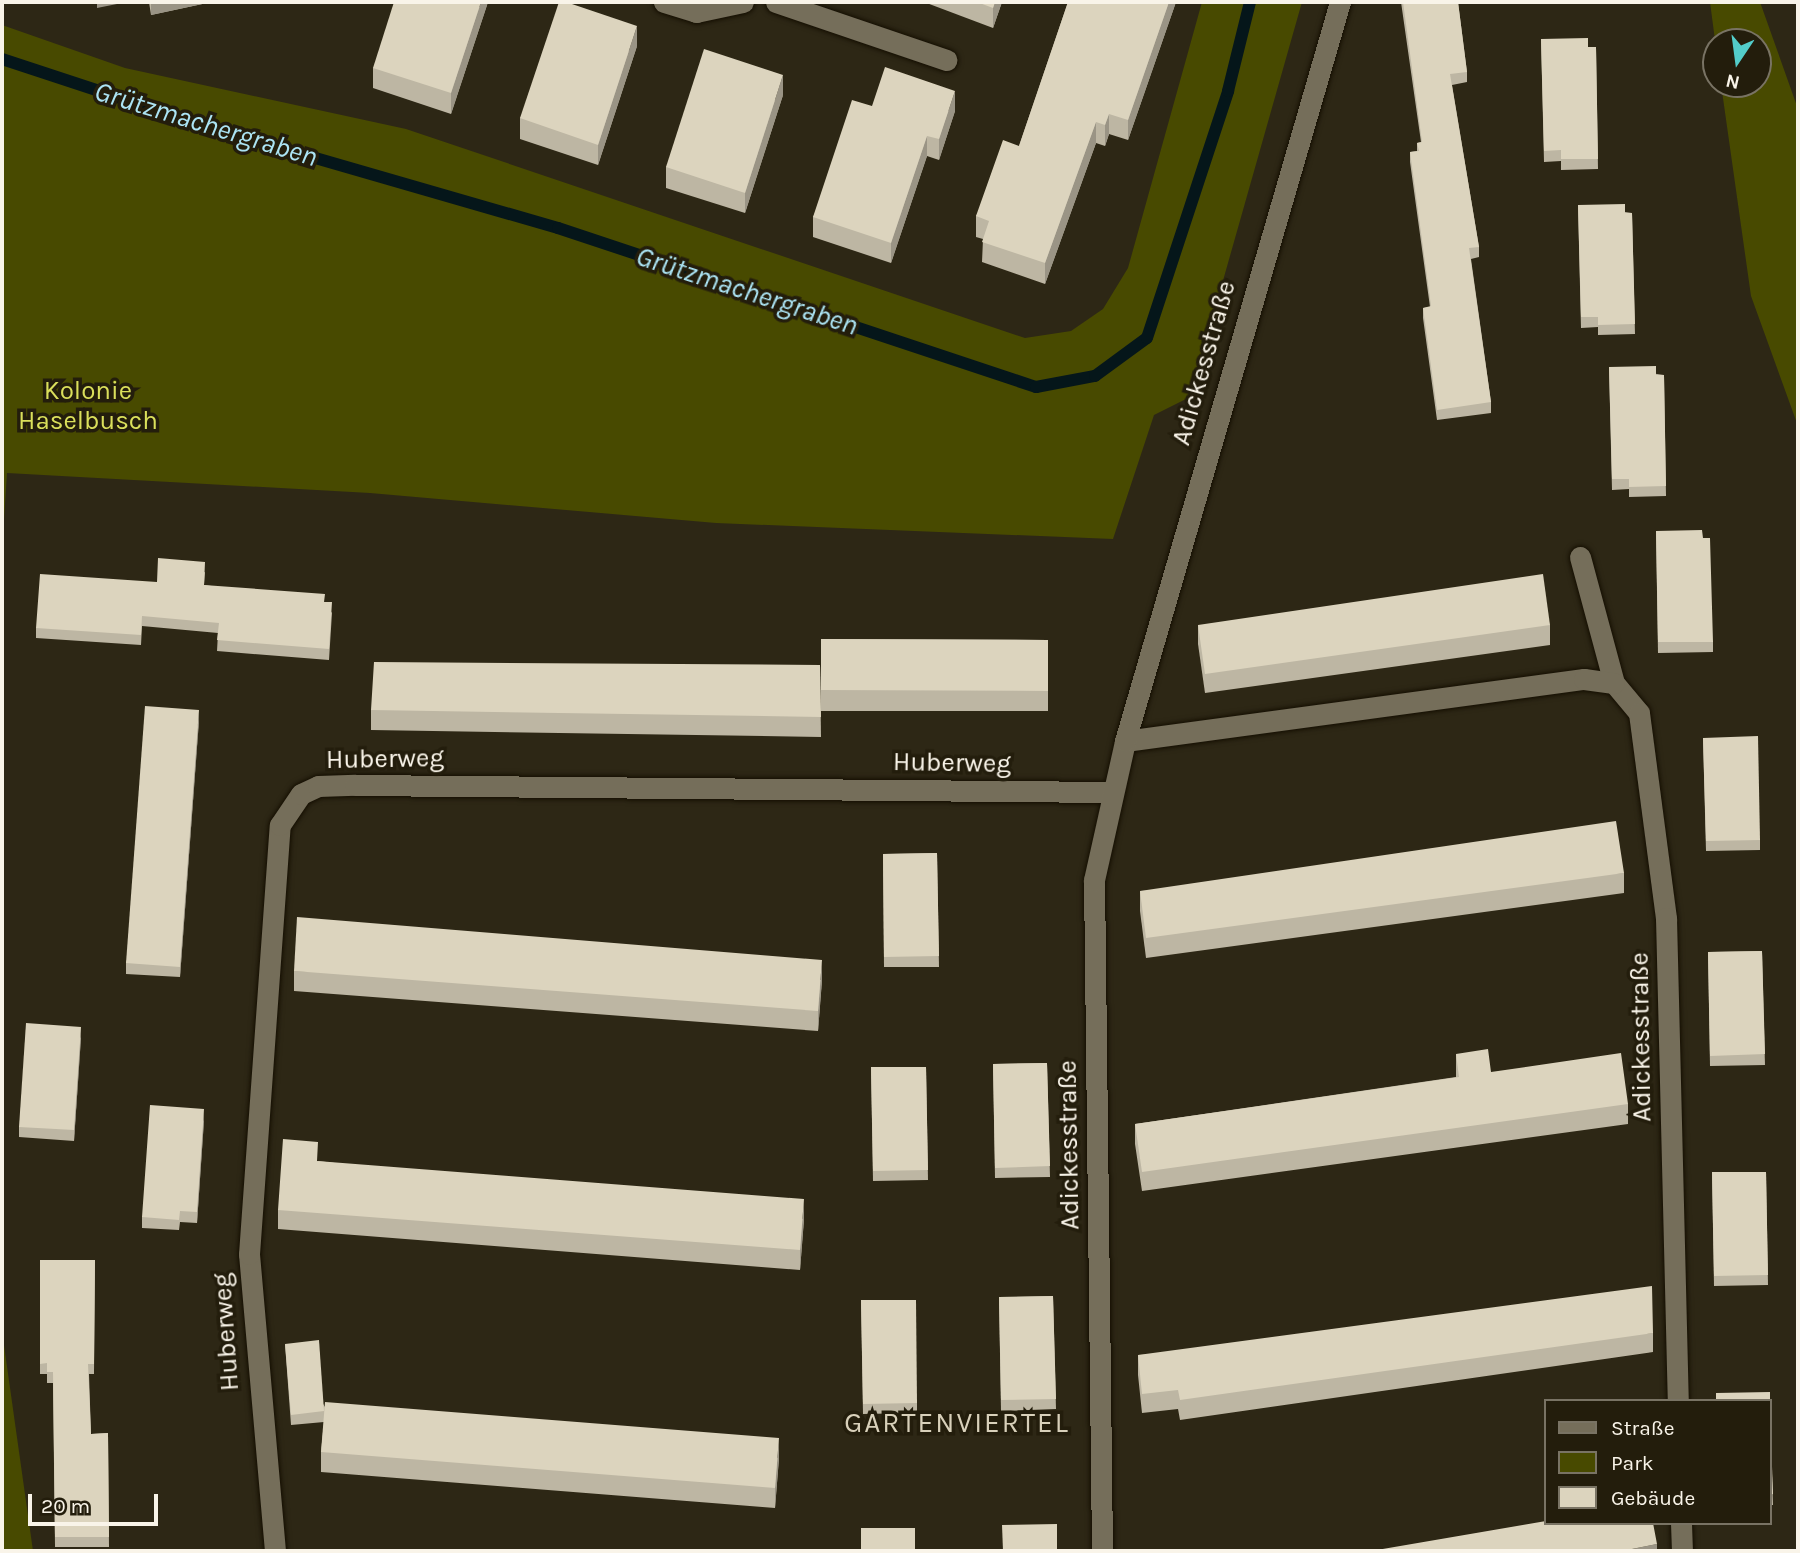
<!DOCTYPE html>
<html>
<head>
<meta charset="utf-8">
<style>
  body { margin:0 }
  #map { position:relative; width:1800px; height:1553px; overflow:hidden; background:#2d2715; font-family:Karla,sans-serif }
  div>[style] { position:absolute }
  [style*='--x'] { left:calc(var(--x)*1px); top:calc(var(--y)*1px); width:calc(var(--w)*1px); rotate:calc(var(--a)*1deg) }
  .green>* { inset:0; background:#484a00 }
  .stream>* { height:12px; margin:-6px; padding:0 6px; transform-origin:6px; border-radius:6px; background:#05161a }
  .roads { filter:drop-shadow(0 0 2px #150f02) drop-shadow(0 0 2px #150f02) }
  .minor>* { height:21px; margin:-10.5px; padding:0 10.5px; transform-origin:10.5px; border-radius:10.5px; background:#756e5a }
  .wall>* { inset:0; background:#bdb6a3 }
  .shaded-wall>* { inset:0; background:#9a9485 }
  .building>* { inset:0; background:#dcd4be }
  span { translate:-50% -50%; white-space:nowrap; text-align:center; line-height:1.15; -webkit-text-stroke:7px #231d0c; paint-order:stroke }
  .street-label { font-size:26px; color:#f9f4e9 }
  .park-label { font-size:26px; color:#dadf5b }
  .water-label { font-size:28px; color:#ace4f4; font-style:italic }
  .neighbourhood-label { font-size:28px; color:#d8d0ba; letter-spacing:2px }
  .frame { position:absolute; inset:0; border:4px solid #f9f4e9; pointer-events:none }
  .legend { position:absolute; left:1544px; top:1399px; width:228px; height:126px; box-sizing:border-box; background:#231d0c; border:2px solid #797364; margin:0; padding:9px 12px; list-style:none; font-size:21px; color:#f9f4e9 }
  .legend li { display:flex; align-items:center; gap:14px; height:35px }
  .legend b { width:35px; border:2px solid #797364 }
  .north { position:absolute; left:1702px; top:28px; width:70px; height:70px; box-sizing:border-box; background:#231d0c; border:2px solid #797364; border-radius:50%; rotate:193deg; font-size:19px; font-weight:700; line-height:28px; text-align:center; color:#f9f4e9 }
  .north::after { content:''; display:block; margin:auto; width:24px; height:32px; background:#53cdca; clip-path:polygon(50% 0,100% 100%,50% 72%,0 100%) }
  .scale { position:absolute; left:28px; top:1494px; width:130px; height:32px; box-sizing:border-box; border:4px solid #f9f4e9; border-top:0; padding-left:9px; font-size:21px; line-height:24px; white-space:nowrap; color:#f9f4e9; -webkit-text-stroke:5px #231d0c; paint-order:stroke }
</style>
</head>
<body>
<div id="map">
  <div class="green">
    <div style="clip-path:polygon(1202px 2px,1302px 2px,1190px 397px,1154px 415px,1113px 539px,716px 523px,370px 493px,7px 473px,2px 551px,2px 25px,125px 68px,406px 129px,1025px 338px,1071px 331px,1103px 309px,1128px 268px)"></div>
    <div style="clip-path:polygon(1710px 2px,1760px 2px,1798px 109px,1798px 426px,1751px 296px,1721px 84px,1758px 84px,1758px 42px,1716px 42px,1716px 48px)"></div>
    <div style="clip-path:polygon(2px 1331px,33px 1551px,2px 1551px)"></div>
  </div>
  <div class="stream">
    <div style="--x:2;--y:59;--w:224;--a:18.2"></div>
    <div style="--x:215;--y:129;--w:357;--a:16.1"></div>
    <div style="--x:558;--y:228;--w:504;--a:18.4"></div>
    <div style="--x:1036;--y:387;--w:60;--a:-10.6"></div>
    <div style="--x:1095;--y:376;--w:64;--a:-36.2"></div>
    <div style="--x:1147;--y:338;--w:260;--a:-71.8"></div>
    <div style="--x:1228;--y:91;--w:92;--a:-76.1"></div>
  </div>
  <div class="roads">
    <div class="minor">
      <div style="--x:664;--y:2;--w:34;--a:17"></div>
      <div style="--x:696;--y:12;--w:48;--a:-12"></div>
      <div style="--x:776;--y:2;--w:180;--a:18.8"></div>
      <div style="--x:1580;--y:557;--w:131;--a:74.9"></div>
      <div style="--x:1614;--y:683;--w:39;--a:50"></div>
      <div style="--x:1639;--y:713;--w:207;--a:82.5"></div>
      <div style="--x:1666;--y:918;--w:483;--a:88.6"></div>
      <div style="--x:1125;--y:741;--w:463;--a:-7.7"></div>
      <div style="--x:1584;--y:679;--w:30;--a:8"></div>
      <div style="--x:1681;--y:1523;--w:28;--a:88"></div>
      <div style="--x:275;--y:1551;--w:298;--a:-95"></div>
      <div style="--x:249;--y:1254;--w:430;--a:-85.9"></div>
      <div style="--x:280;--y:825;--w:37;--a:-56"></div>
      <div style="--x:301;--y:794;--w:19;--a:-25"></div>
      <div style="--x:318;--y:786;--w:37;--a:-2"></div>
      <div style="--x:355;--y:785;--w:756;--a:0.53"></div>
      <div style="--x:1102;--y:1551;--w:671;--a:-90.68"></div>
      <div style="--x:1094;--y:880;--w:142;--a:-77.4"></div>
      <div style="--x:1125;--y:741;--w:770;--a:-73.78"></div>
    </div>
  </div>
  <div class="wall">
    <div style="clip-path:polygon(149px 2px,207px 2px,207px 3px,151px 15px)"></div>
    <div style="clip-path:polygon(488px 2px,451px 114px,373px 88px,373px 68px)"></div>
    <div style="clip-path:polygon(924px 2px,1002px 2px,993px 28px)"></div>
    <div style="clip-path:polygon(1068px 2px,1176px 2px,1128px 140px,1109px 134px,1105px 146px,1096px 143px,1045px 284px,982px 262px,983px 239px,976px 237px,976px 216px,1019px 146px)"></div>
    <div style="clip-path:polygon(1401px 2px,1458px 2px,1467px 72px,1467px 82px,1452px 85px,1479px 247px,1479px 257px,1471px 259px,1491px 402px,1491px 413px,1437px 420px,1423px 318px,1423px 308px,1430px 307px,1410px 162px,1410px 152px,1417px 151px,1417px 143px,1421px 142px)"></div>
    <div style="clip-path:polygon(1527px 2px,1564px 2px,1527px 3px)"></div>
    <div style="clip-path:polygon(1541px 39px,1588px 47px,1596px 47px,1598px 169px,1561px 170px,1561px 161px,1544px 162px)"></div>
    <div style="clip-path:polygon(637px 46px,598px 165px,520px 139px,520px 118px)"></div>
    <div style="clip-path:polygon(783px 95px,745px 213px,666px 188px,666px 167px)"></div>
    <div style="clip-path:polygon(872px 106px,955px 111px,939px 160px,927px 156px,891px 263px,813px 237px,813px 217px)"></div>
    <div style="clip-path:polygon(1578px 205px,1632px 213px,1635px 334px,1598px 335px,1598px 327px,1581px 328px)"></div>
    <div style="clip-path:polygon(1609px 367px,1664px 375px,1666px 496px,1629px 497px,1629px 489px,1612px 490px)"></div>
    <div style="clip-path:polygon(1656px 531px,1713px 642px,1713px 652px,1658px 653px)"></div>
    <div style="clip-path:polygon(205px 572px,204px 585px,325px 602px,332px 613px,329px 660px,217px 651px,218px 633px,142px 626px,141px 645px,36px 638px,36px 628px)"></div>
    <div style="clip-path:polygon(1198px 625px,1550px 625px,1550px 645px,1205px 693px,1198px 644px)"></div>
    <div style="clip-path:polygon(821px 639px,1048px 640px,1048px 711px,821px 711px)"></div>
    <div style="clip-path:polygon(820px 665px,821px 737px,371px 730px,371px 710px)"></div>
    <div style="clip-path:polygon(199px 720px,180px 977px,126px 974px,126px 963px)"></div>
    <div style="clip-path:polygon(1703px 738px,1760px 840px,1760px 850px,1706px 851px)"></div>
    <div style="clip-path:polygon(937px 853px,939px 967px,884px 967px,883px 854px)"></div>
    <div style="clip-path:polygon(1624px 873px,1624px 893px,1146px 958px,1140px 911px,1140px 891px)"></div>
    <div style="clip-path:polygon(1762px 951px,1765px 1065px,1710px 1066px,1708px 952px)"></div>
    <div style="clip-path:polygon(294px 971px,822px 980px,818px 1031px,294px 991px)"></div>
    <div style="clip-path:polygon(81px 1037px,74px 1141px,19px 1137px,19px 1127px)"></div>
    <div style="clip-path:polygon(1456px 1054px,1491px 1072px,1628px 1104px,1628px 1124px,1142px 1191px,1135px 1144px,1135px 1124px,1456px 1077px)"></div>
    <div style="clip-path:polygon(1047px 1063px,1050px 1177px,995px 1178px,993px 1064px)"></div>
    <div style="clip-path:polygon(871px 1067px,926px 1067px,928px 1180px,873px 1181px)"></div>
    <div style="clip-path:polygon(204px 1120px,197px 1223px,180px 1222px,179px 1230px,142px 1228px,142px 1217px)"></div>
    <div style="clip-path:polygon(318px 1161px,804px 1219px,800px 1270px,278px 1229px,278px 1210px)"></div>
    <div style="clip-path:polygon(1712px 1172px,1766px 1172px,1768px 1285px,1714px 1286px)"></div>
    <div style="clip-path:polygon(40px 1260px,95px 1260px,94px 1374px,89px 1374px,91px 1434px,108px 1433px,109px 1547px,55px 1547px,53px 1383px,47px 1383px,47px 1374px,40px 1374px)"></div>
    <div style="clip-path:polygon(1053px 1296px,1056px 1409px,1001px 1411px,999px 1297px)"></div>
    <div style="clip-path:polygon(861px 1300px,917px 1403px,917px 1413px,863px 1414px)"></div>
    <div style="clip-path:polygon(1653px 1333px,1653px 1352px,1180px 1420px,1178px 1409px,1142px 1413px,1138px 1375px,1138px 1355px)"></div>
    <div style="clip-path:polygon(285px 1344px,325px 1407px,779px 1458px,775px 1508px,321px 1472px,321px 1452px,324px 1422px,291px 1425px)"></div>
    <div style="clip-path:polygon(1770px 1412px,1773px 1505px,1770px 1505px)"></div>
  </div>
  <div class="shaded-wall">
    <div style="clip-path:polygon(97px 2px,127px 2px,97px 8px)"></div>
    <div style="clip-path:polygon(151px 2px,207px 2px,207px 3px,151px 15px)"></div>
    <div style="clip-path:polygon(481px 2px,488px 2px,451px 114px,451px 93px)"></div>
    <div style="clip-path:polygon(995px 2px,1002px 2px,993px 28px,993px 8px)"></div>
    <div style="clip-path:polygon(1169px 2px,1176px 2px,1128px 140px,1128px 120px)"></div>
    <div style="clip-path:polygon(637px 26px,637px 46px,598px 165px,598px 145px)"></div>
    <div style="clip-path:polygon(783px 75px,783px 95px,745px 213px,745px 193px)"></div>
    <div style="clip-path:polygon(955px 91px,955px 111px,939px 160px,939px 139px)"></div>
    <div style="clip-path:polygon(1109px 114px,1109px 134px,1105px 146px,1105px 125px)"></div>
    <div style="clip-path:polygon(1096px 122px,1096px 143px,1045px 284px,1045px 263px)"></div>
    <div style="clip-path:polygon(927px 136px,927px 156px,891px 263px,891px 243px)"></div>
    <div style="clip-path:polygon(199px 710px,199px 720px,180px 977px,180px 967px)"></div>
    <div style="clip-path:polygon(822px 960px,822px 980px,818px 1031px,818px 1011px)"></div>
    <div style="clip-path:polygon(81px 1027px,81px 1037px,74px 1141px,74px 1130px)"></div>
    <div style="clip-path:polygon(204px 1109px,204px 1120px,197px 1223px,197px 1212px)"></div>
    <div style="clip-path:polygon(804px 1199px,804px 1219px,800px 1270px,800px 1250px)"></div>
    <div style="clip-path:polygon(779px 1438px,779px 1458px,775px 1508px,775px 1488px)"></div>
    <div style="clip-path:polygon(1657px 1544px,1657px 1551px,1622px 1551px)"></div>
  </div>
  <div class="building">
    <div style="clip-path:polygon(394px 2px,481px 2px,451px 93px,373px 68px)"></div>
    <div style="clip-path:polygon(559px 2px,566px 2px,637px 26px,598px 145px,520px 118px)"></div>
    <div style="clip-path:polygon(977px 2px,995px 2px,993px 8px)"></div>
    <div style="clip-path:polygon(1068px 2px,1169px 2px,1128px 120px,1109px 114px,1105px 125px,1096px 122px,1045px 263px,982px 242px,989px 221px,976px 216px,1003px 140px,1019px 146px)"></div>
    <div style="clip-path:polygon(1403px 2px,1458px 2px,1467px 72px,1450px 74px,1479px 247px,1469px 248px,1491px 402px,1437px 410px,1423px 308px,1431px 306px,1410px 152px,1419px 151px,1417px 143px,1422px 142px)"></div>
    <div style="clip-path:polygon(1588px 38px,1588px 47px,1596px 47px,1598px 159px,1561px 159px,1561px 150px,1544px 151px,1541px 39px)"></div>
    <div style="clip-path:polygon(704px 49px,783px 75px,745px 193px,666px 167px)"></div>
    <div style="clip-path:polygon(885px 67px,955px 91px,939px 139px,927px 136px,891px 243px,813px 217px,852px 100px,872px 106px)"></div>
    <div style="clip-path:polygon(1625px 204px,1625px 213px,1632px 213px,1635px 324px,1598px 325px,1598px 317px,1581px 317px,1578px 205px)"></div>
    <div style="clip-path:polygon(1656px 366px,1656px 375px,1664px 375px,1666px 486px,1629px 487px,1629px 479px,1612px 479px,1609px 367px)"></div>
    <div style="clip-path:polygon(1702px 530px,1703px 538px,1710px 538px,1713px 642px,1658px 642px,1656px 531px)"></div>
    <div style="clip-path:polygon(158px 558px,205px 562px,204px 585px,325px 594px,324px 602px,332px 602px,329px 649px,217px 640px,219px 623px,142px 616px,141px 635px,36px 628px,40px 574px,157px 582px)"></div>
    <div style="clip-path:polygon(1543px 574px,1550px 625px,1205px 674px,1198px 625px)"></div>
    <div style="clip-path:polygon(821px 639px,1048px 640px,1048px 691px,821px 690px)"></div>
    <div style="clip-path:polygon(374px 662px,820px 665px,821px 717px,371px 710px)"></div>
    <div style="clip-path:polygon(145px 706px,199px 710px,180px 967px,126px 963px)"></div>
    <div style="clip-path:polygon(1758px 736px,1760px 840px,1706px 841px,1703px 738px)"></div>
    <div style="clip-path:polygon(1616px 821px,1624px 873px,1146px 938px,1140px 891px)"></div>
    <div style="clip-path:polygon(937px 853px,939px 956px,884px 957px,883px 854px)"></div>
    <div style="clip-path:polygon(297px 917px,822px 960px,818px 1011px,294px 971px)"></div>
    <div style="clip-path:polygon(1762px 951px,1765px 1054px,1710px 1056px,1708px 952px)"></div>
    <div style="clip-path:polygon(26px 1023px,81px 1027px,74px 1130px,19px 1127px)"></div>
    <div style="clip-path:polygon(1488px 1049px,1491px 1072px,1621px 1053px,1628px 1104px,1142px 1172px,1135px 1124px,1459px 1077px,1456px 1054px)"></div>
    <div style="clip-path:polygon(1047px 1063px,1050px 1166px,995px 1168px,993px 1064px)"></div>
    <div style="clip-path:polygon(871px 1067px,926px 1067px,928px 1170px,873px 1171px)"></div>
    <div style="clip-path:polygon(150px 1105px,204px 1109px,197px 1212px,180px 1211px,179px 1220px,142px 1217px)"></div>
    <div style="clip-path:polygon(283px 1139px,318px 1142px,317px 1161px,804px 1199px,800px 1250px,278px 1210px)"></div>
    <div style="clip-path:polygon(1712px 1172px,1766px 1172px,1768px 1275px,1714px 1276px)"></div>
    <div style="clip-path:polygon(40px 1260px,95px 1260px,94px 1364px,88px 1364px,91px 1434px,108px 1433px,109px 1537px,55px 1537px,53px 1372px,47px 1372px,47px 1363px,40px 1364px)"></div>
    <div style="clip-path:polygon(1652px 1286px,1653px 1333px,1180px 1400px,1178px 1390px,1142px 1394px,1138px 1355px)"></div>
    <div style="clip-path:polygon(1053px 1296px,1056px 1399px,1001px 1400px,999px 1297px)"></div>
    <div style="clip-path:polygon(861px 1300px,916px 1300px,917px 1403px,863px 1404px)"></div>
    <div style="clip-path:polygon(319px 1340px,324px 1411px,291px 1415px,285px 1344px)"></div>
    <div style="clip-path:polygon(1770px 1392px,1770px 1401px,1716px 1401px,1716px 1393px)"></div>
    <div style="clip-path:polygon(325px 1402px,779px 1438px,775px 1488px,321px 1452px)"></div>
    <div style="clip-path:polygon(1770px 1412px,1773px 1494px,1770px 1495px)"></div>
    <div style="clip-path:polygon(1546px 1521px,1546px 1523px,1653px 1523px,1657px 1544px,1622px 1551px,1371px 1551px)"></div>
    <div style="clip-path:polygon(1057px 1524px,1057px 1551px,1003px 1551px,1002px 1525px)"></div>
    <div style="clip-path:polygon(861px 1528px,915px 1528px,915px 1551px,861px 1551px)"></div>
  </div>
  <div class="street-label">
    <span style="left:1204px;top:363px;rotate:-74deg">Adickesstraße</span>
    <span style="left:385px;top:759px;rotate:-1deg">Huberweg</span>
    <span style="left:952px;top:763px;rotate:1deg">Huberweg</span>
    <span style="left:1641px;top:1037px;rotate:-91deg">Adickesstraße</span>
    <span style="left:1069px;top:1145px;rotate:-91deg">Adickesstraße</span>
    <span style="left:226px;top:1332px;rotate:-94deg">Huberweg</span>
  </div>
  <div class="park-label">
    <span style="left:88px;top:406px">Kolonie<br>Haselbusch</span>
  </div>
  <div class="water-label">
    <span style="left:206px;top:124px;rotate:17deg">Grützmachergraben</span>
    <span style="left:747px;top:291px;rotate:18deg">Grützmachergraben</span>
  </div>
  <div class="neighbourhood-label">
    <span style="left:957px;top:1423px">GARTENVIERTEL</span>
  </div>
  <div class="frame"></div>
  <ul class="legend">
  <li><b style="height:9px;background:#756e5a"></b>Straße</li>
  <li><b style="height:19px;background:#484a00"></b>Park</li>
  <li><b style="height:19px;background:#dcd4be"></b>Gebäude</li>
  </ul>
  <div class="north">N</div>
  <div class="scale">20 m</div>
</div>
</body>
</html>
